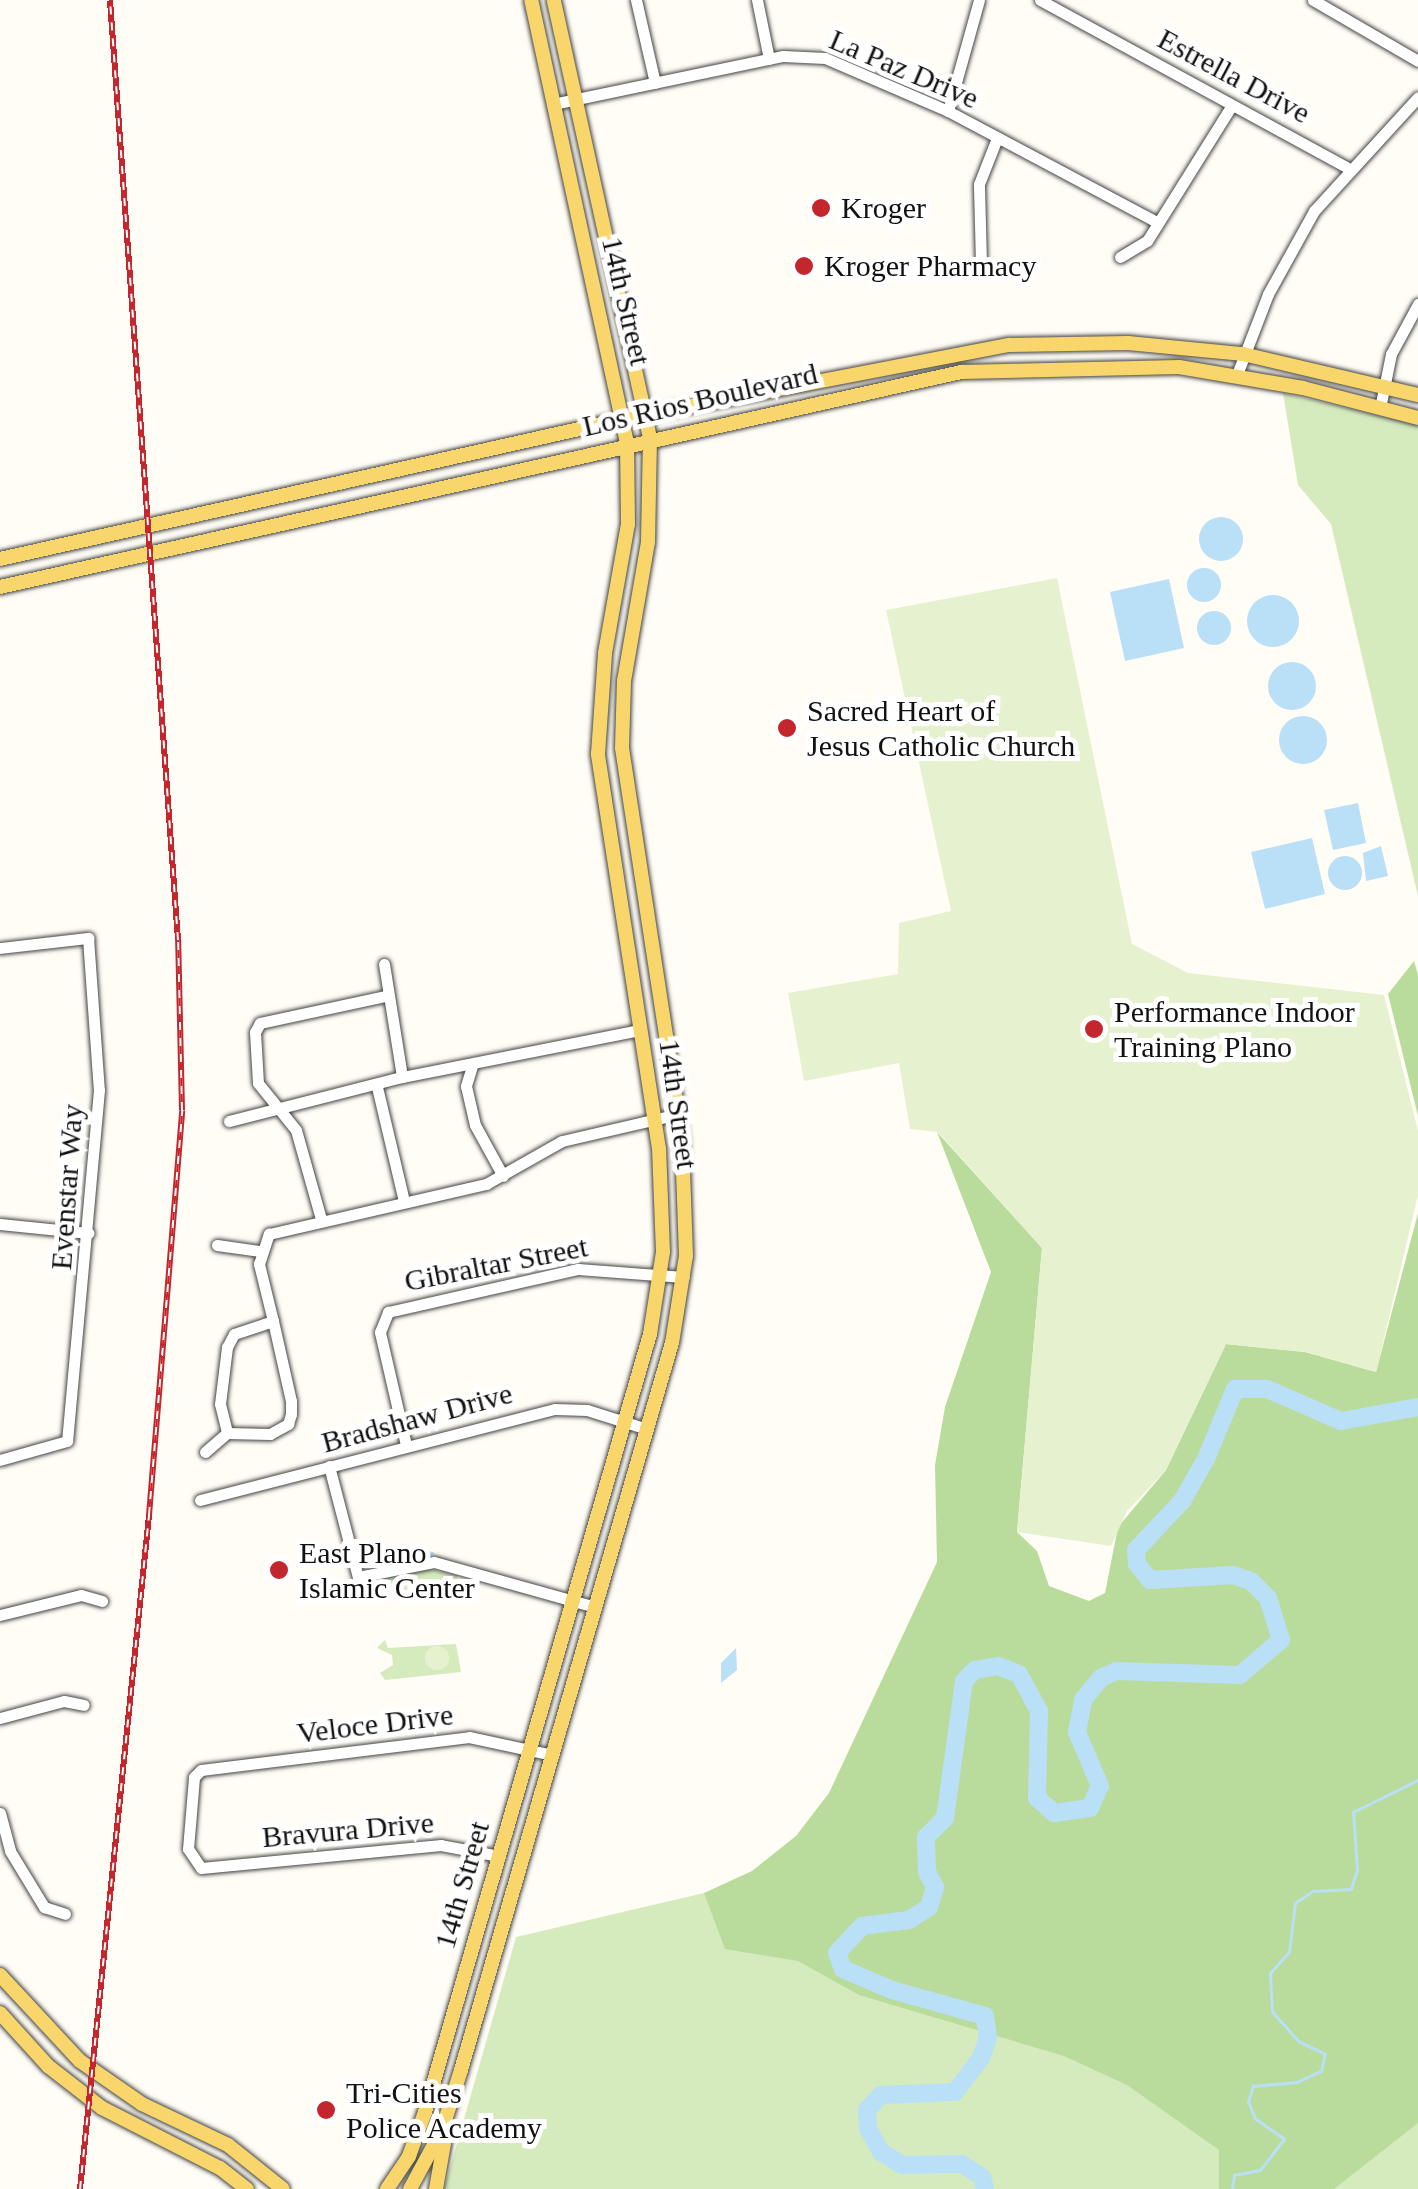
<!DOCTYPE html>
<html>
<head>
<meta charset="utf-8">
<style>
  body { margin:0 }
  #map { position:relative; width:1418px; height:2189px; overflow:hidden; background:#fffdf5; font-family:"Times New Roman",serif }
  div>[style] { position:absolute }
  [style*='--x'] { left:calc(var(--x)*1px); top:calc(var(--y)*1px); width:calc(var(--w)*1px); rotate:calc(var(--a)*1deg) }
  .green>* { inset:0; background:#d5ebbd }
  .forest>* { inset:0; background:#b9dc9c }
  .pitch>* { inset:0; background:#e6f2cf }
  .round { border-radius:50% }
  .water>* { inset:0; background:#b9e0f7 }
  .stream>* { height:2.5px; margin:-1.25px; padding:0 1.25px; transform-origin:1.25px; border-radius:1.25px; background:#b9e0f7 }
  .river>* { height:18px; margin:-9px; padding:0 9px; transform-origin:9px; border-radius:9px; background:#b9e0f7 }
  .roads { filter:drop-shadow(0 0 2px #444) drop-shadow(0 0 2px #444) }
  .minor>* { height:11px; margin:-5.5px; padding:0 5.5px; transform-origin:5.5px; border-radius:5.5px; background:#fff }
  .major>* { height:14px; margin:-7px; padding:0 7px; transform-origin:7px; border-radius:7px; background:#f9d66b }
  .rail>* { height:6px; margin-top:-3px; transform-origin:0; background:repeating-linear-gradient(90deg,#fff 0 8px,#c4262e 0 16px); box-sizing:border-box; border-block:2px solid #c4262e }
  .dots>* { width:28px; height:28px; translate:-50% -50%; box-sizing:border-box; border:5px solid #fff; border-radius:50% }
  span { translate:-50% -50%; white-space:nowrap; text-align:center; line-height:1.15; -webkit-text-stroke:10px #fff; paint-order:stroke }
  .street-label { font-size:30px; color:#111 }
  .poi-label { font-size:30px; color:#111 }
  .left { translate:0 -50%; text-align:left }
</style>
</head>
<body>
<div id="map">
  <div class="green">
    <div style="clip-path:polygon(1283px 393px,1418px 425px,1418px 896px,1331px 524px,1298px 485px)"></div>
    <div style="clip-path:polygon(423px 1568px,457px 1575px,459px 1592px,450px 1592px,448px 1584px,418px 1588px,416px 1597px,413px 1589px,376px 1594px,369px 1601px,371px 1579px)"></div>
    <div style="clip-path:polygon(385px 1640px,388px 1648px,456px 1644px,461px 1672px,385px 1680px,380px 1673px,393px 1665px,392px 1655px,377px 1648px)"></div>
    <div style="clip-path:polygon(704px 1893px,968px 1960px,1185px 2074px,1255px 2189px,444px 2189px,516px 1937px)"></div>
    <div style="clip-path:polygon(1418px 2087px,1418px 2189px,1312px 2189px)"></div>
  </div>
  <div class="forest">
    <div style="clip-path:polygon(1414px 961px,1418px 975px,1418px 1116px,1388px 994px)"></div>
    <div style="clip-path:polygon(937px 1132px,1042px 1248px,1017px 1532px,1037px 1551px,1049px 1586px,1089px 1601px,1105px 1593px,1118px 1527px,1166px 1470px,1226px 1344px,1305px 1352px,1376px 1372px,1418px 1213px,1418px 2123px,1334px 2189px,1219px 2189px,1219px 2150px,1127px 2085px,1064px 2056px,859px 1995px,798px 1961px,725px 1949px,704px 1893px,752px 1871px,796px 1836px,829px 1793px,937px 1562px,935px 1465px,945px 1407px,991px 1272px)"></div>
  </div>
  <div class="pitch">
    <div style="clip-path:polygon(1057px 578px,1132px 944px,1188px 973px,1384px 995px,1418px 1131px,1418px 1195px,1376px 1372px,1305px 1352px,1226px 1344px,1166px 1470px,1127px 1511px,1111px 1546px,1017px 1532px,1042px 1248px,938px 1132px,910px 1129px,899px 1063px,804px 1081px,788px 993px,898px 974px,899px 923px,951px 911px,886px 610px)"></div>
    <div class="round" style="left:425px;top:1646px;width:24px;height:24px"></div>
  </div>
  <div class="water">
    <div class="round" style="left:1199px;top:517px;width:44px;height:44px"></div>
    <div class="round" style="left:1187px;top:568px;width:34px;height:34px"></div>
    <div style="clip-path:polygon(1169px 579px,1184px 648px,1125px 661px,1110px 592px)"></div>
    <div class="round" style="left:1247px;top:595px;width:52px;height:52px"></div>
    <div class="round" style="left:1197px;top:611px;width:34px;height:34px"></div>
    <div class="round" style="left:1268px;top:662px;width:48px;height:48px"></div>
    <div class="round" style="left:1279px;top:716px;width:48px;height:48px"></div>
    <div style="clip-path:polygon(1358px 803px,1366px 843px,1333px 850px,1324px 810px)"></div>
    <div style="clip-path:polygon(1312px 838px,1325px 894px,1265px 909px,1251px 852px)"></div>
    <div style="clip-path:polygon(1381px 846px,1388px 876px,1366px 881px,1363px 853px)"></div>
    <div class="round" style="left:1328px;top:856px;width:34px;height:34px"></div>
    <div style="clip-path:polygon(736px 1648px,737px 1670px,721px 1683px,721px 1663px)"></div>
  </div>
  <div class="stream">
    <div style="--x:426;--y:1552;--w:6;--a:9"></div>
    <div style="--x:1232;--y:2189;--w:14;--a:-82"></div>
    <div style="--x:1234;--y:2175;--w:26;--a:-11"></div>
    <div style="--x:1260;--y:2170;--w:39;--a:-52"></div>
    <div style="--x:1284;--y:2139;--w:35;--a:-145"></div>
    <div style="--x:1255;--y:2119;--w:18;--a:-112"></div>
    <div style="--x:1248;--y:2102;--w:17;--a:-73"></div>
    <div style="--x:1253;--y:2086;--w:44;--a:-5.2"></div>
    <div style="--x:1297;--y:2082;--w:26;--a:-25"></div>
    <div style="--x:1321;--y:2071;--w:17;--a:-77"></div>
    <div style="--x:1325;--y:2054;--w:29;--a:-155"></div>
    <div style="--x:1299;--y:2042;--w:40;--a:-132"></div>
    <div style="--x:1272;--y:2012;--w:39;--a:-93"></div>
    <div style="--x:1270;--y:1973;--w:28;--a:-48"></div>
    <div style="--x:1289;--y:1952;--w:49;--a:-83"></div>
    <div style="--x:1295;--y:1903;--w:22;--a:-34"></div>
    <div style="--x:1313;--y:1891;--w:38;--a:-3"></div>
    <div style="--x:1351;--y:1889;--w:20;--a:-72"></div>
    <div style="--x:1357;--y:1870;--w:58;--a:-93.9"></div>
    <div style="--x:1353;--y:1812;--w:72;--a:-26.2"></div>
  </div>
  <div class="river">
    <div style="--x:985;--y:2189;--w:12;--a:-104"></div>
    <div style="--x:982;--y:2177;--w:24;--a:-147"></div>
    <div style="--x:962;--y:2164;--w:60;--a:179"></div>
    <div style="--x:902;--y:2165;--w:25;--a:-148"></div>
    <div style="--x:881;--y:2152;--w:26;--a:-119"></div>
    <div style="--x:868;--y:2129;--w:19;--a:-93"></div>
    <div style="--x:867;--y:2110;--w:21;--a:-47"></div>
    <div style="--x:881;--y:2095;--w:74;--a:-2.3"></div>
    <div style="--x:955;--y:2092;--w:43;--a:-52.6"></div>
    <div style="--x:981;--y:2058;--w:21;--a:-71"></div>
    <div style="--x:988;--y:2038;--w:22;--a:-98"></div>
    <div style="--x:985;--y:2016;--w:97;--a:-164.4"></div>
    <div style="--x:892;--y:1990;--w:53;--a:-156.8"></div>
    <div style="--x:843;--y:1969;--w:17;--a:-111"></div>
    <div style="--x:837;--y:1953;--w:37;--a:-47"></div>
    <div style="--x:862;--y:1926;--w:47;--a:-7.3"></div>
    <div style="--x:909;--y:1920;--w:24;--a:-33"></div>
    <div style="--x:929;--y:1907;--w:21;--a:-73"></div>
    <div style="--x:935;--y:1887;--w:17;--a:-118"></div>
    <div style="--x:927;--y:1872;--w:35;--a:-92"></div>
    <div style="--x:926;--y:1837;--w:27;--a:-45"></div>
    <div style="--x:945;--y:1818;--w:138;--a:-82.1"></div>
    <div style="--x:964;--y:1681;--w:16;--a:-45"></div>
    <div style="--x:975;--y:1670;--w:23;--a:-10"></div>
    <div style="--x:998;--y:1666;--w:22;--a:21"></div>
    <div style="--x:1019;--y:1674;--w:42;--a:61.6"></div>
    <div style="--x:1039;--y:1711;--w:87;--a:91.3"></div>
    <div style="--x:1037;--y:1798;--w:23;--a:41"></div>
    <div style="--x:1054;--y:1813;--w:36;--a:-8"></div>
    <div style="--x:1090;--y:1808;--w:24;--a:-66"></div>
    <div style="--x:1100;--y:1786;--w:59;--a:-113.1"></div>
    <div style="--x:1077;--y:1732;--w:33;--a:-79"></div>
    <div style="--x:1083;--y:1700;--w:28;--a:-51"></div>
    <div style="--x:1101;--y:1678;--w:17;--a:-25"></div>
    <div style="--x:1116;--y:1671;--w:124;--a:1.8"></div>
    <div style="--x:1240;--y:1675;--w:54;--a:-40.5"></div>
    <div style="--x:1281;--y:1640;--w:44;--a:-107.2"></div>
    <div style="--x:1268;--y:1598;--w:24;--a:-135"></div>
    <div style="--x:1251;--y:1581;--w:19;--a:-162"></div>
    <div style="--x:1233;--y:1575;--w:83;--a:176.6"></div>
    <div style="--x:1150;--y:1580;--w:21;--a:-129"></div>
    <div style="--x:1137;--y:1564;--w:14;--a:-94"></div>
    <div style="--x:1136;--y:1550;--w:67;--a:-46.8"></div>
    <div style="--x:1182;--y:1501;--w:48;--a:-60.3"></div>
    <div style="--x:1206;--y:1459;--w:76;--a:-67.5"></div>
    <div style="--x:1235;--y:1389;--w:32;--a:0"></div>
    <div style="--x:1267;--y:1389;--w:81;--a:23.4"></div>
    <div style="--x:1341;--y:1421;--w:78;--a:-10.3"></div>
  </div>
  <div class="roads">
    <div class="minor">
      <div style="--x:636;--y:0;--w:85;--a:77.1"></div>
      <div style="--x:757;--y:0;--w:60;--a:78.5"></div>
      <div style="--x:1040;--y:0;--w:353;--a:28.6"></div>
      <div style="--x:1313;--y:0;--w:121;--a:30.2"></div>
      <div style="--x:553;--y:104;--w:235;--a:-11.8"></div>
      <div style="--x:783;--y:56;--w:42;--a:2.7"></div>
      <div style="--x:825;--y:58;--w:134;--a:23.3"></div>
      <div style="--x:948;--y:111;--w:237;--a:28"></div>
      <div style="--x:948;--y:111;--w:115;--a:-74.4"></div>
      <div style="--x:1120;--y:257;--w:31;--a:-31"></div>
      <div style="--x:1147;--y:241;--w:160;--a:-58"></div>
      <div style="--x:981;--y:263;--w:79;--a:-91.5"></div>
      <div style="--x:979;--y:184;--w:49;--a:-68.6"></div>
      <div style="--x:1236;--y:377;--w:89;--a:-68.9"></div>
      <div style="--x:1268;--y:294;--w:95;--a:-61"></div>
      <div style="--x:1314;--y:211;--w:154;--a:-47.6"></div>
      <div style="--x:1380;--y:408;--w:55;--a:-78.5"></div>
      <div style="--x:1391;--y:354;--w:57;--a:-61.6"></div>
      <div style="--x:0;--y:948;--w:89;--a:-6.5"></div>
      <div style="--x:88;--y:938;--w:152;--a:85.9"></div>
      <div style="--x:99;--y:1090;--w:352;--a:95.2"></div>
      <div style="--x:67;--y:1441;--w:70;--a:164.2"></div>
      <div style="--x:384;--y:964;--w:114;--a:80.9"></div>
      <div style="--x:472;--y:1066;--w:21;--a:107"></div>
      <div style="--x:466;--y:1086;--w:40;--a:77"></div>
      <div style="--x:475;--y:1125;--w:58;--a:61.2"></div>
      <div style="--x:377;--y:1087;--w:117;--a:76.7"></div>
      <div style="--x:229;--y:1121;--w:179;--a:-14.3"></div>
      <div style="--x:402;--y:1077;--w:243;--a:-11.2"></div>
      <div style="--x:321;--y:1219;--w:92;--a:-105.7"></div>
      <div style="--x:296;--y:1130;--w:60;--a:-129"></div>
      <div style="--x:258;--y:1083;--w:51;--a:-93.4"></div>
      <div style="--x:255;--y:1032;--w:10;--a:-61"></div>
      <div style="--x:260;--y:1023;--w:128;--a:-12.2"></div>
      <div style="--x:0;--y:1224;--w:89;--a:5.8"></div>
      <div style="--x:217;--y:1245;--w:42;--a:8.1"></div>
      <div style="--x:273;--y:1321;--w:41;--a:161.6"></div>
      <div style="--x:234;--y:1334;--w:15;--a:118"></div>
      <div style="--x:227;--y:1347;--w:57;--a:97"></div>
      <div style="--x:220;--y:1404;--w:30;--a:76"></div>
      <div style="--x:227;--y:1433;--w:43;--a:1.3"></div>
      <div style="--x:270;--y:1434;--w:21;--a:-29"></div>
      <div style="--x:288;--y:1424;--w:10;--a:-73"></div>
      <div style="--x:291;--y:1414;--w:13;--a:-90"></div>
      <div style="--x:291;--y:1401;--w:82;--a:-102.7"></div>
      <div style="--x:273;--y:1321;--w:59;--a:-103.8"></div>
      <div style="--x:259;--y:1264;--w:32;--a:-72"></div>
      <div style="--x:269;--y:1234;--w:223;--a:-13"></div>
      <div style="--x:486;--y:1184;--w:87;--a:-29.5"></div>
      <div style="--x:562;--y:1141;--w:119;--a:-13.1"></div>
      <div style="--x:406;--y:1445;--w:116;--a:-103"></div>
      <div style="--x:380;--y:1332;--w:22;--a:-68"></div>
      <div style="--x:388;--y:1312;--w:195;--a:-12.8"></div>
      <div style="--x:578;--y:1269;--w:106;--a:4.3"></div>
      <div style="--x:205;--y:1452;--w:29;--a:-41"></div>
      <div style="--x:329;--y:1466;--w:115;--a:75.4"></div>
      <div style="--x:358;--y:1577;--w:77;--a:-11.2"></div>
      <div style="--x:434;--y:1562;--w:167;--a:15.6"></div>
      <div style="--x:200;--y:1500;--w:366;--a:-14.4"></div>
      <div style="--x:555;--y:1409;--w:32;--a:2"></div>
      <div style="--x:587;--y:1410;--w:63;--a:17.6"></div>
      <div style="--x:0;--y:1615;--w:83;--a:-13.9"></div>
      <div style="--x:81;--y:1595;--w:22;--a:16"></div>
      <div style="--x:0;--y:1718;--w:66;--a:-14.9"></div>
      <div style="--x:64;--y:1701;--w:20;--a:11"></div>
      <div style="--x:0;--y:1813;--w:39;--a:75"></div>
      <div style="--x:10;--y:1851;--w:66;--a:58.7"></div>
      <div style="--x:44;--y:1907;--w:22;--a:18"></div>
      <div style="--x:499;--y:1856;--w:59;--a:-169.3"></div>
      <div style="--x:441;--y:1845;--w:241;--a:174.5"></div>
      <div style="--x:201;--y:1868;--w:23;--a:-124"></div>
      <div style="--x:188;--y:1849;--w:72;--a:-85.2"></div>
      <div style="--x:194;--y:1777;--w:10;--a:-45"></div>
      <div style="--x:201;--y:1770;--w:270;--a:-7"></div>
      <div style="--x:469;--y:1737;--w:86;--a:12.1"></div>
    </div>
    <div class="major">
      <div style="--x:0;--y:559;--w:640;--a:-12.65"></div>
      <div style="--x:624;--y:419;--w:392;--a:-10.9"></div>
      <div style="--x:1009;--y:345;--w:119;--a:-1"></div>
      <div style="--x:1128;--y:343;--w:116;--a:5.5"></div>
      <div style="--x:1243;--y:354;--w:180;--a:13.2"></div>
      <div style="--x:0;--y:587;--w:985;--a:-12.61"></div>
      <div style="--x:961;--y:372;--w:218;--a:-1.3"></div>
      <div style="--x:1179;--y:367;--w:126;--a:9.6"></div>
      <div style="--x:1303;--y:388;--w:119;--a:14.6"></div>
      <div style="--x:0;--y:1975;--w:117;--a:47.1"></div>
      <div style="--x:80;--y:2061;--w:75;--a:34.7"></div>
      <div style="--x:142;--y:2104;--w:95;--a:25.5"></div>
      <div style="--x:228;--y:2145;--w:70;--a:38.7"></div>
      <div style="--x:0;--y:2013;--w:72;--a:47.8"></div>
      <div style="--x:48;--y:2066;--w:68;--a:37.9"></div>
      <div style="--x:102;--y:2108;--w:132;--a:27"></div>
      <div style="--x:220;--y:2168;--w:34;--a:38"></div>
      <div style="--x:387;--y:2189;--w:40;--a:-56"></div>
      <div style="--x:409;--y:2156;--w:47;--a:-70"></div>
      <div style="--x:425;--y:2112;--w:810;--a:-73.87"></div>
      <div style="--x:650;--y:1334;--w:83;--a:-81"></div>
      <div style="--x:663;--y:1252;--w:103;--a:-92.2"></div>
      <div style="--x:659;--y:1149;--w:400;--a:-98.8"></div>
      <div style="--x:598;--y:754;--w:101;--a:-86"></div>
      <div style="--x:605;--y:653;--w:131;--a:-79.9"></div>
      <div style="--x:628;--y:524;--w:81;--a:-90.7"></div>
      <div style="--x:627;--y:443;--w:453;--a:-102.2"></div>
      <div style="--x:410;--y:2189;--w:67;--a:-61.5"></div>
      <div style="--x:442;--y:2130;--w:63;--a:-72.4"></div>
      <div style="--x:461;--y:2070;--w:757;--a:-73.82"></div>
      <div style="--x:672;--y:1343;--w:88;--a:-80.9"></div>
      <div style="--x:686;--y:1256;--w:116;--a:-92"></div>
      <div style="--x:682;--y:1140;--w:397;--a:-98.7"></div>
      <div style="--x:622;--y:748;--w:67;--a:-88.3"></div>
      <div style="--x:624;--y:681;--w:141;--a:-80.2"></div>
      <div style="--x:648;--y:542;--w:104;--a:-88.9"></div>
      <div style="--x:650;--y:438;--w:448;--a:-102.4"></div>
      <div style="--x:436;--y:2189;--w:58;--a:-80"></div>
    </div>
  </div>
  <div class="rail">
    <div style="--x:80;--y:2189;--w:678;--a:-84.15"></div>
    <div style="--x:149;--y:1515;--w:406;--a:-85.3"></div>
    <div style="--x:182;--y:1110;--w:170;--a:-91.3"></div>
    <div style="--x:178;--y:940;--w:942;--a:-94.14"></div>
  </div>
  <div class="dots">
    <div style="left:821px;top:208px;background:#c4262e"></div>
    <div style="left:804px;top:266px;background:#c4262e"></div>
    <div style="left:787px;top:728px;background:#c4262e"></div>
    <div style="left:1094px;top:1029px;background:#c4262e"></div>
    <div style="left:279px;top:1570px;background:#c4262e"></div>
    <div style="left:326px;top:2110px;background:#c4262e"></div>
  </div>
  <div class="street-label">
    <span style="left:904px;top:69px;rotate:23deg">La Paz Drive</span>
    <span style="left:1234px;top:76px;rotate:28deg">Estrella Drive</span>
    <span style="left:626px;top:301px;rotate:77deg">14th Street</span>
    <span style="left:700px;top:400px;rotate:-13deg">Los Rios Boulevard</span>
    <span style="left:678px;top:1104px;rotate:82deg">14th Street</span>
    <span style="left:67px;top:1187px;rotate:-86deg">Evenstar Way</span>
    <span style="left:496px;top:1264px;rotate:-11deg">Gibraltar Street</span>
    <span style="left:417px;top:1418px;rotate:-15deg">Bradshaw Drive</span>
    <span style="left:375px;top:1724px;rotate:-7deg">Veloce Drive</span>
    <span style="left:348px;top:1830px;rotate:-5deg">Bravura Drive</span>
    <span style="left:462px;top:1885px;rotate:-74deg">14th Street</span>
  </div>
  <div class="poi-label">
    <span class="left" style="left:841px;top:208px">Kroger</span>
    <span class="left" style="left:824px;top:266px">Kroger Pharmacy</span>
    <span class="left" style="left:807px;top:728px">Sacred Heart of<br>Jesus Catholic Church</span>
    <span class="left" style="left:1114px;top:1029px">Performance Indoor<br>Training Plano</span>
    <span class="left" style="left:299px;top:1570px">East Plano<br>Islamic Center</span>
    <span class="left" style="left:346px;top:2110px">Tri-Cities<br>Police Academy</span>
  </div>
</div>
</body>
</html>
